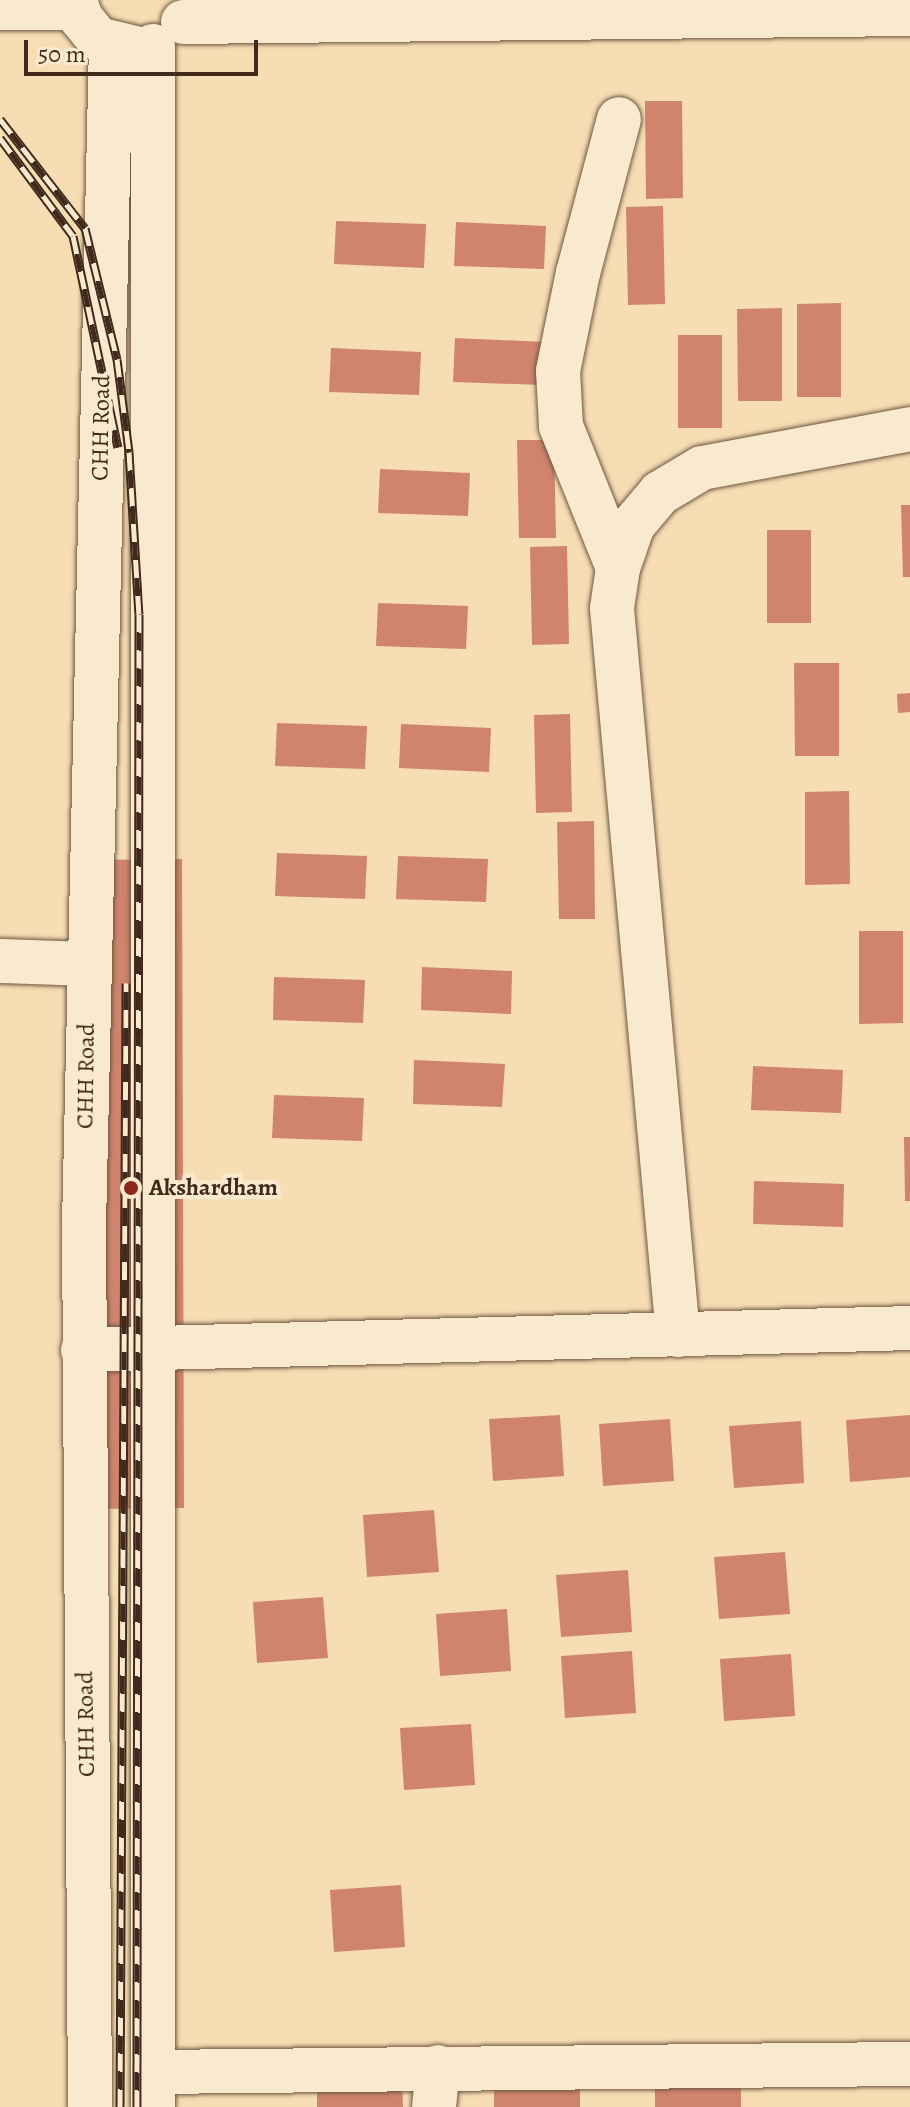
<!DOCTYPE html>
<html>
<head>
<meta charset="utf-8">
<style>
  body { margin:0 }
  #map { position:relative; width:910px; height:2107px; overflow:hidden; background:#f6ddb3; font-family:Alegreya,serif }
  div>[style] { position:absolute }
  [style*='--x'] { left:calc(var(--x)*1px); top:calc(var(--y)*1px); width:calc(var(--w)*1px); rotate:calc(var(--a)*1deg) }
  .building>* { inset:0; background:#d0846d }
  .roads { filter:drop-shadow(0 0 2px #6e5741) drop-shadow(0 0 2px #6e5741) }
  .minor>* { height:44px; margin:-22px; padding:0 22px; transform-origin:22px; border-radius:22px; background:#f9e9ce }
  .rail>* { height:9px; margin-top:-4.5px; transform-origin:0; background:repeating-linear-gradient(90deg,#f9e9ce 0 18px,#412a1b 0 36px); box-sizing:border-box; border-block:2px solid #412a1b }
  .dots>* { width:22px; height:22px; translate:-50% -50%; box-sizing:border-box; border:4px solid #f9e9ce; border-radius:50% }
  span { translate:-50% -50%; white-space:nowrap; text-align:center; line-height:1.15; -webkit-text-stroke:8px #f9e9ce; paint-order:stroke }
  .street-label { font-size:24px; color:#412a1b }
  .poi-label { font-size:24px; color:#412a1b; font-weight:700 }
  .left { translate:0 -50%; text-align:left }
  .scale { position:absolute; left:24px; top:40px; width:234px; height:36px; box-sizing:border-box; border:4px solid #412a1b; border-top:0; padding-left:10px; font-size:24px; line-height:28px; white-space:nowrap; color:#412a1b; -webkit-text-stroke:6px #f9e9ce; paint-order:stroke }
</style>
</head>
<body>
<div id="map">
  <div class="building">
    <div style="clip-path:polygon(645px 101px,682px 101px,683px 198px,646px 199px)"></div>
    <div style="clip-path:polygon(663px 206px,665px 304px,628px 305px,626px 207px)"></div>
    <div style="clip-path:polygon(336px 221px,426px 224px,424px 268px,334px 264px)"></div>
    <div style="clip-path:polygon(456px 222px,546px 226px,544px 269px,454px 266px)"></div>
    <div style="clip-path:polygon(841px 303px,841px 397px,797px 397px,797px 304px)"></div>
    <div style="clip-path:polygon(782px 308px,782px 401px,738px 401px,737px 309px)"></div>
    <div style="clip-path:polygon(678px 335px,722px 335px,722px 428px,678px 428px)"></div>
    <div style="clip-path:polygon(455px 338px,546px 342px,543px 385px,453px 382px)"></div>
    <div style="clip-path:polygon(331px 348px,421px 352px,419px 395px,329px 392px)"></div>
    <div style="clip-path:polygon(517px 440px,554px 440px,556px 538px,519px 538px)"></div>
    <div style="clip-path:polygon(380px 469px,470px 473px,468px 516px,378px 513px)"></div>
    <div style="clip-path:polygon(901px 505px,910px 505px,910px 577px,903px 577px)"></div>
    <div style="clip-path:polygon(767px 530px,811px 530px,811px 623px,767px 623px)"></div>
    <div style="clip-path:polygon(567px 546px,569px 644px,532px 645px,530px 547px)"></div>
    <div style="clip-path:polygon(378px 603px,468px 606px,466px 649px,376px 646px)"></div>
    <div style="clip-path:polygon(794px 663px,839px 663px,839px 756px,795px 756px)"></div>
    <div style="clip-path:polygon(910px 693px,910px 712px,898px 713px,897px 694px)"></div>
    <div style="clip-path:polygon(570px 714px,572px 812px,536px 813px,534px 715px)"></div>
    <div style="clip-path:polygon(277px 723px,367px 726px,365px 769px,275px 766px)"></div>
    <div style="clip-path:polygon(401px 724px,491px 728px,489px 772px,399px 768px)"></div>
    <div style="clip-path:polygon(849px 791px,850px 884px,805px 885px,805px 792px)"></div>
    <div style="clip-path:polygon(594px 821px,595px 919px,559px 919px,557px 822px)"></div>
    <div style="clip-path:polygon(277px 853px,367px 856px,365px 899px,275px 896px)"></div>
    <div style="clip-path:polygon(398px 856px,488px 859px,486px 902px,396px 899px)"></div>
    <div style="clip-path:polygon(182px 859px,184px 1508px,87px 1509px,85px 860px)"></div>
    <div style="clip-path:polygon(859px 931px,903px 931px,903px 1023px,859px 1024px)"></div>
    <div style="clip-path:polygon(422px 967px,512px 971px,511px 1014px,421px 1010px)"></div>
    <div style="clip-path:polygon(274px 977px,365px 980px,363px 1023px,273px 1020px)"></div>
    <div style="clip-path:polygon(414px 1060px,505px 1064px,502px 1107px,413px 1104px)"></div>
    <div style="clip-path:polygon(753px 1066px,843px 1070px,841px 1113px,751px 1110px)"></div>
    <div style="clip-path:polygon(274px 1095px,364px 1098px,362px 1141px,272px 1138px)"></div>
    <div style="clip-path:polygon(904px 1137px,910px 1137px,910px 1201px,905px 1201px)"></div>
    <div style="clip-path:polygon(754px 1181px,844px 1184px,843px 1227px,753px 1224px)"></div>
    <div style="clip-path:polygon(560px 1415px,564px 1476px,493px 1481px,489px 1419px)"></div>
    <div style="clip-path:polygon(910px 1415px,910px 1477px,850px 1482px,846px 1420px)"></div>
    <div style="clip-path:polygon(670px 1419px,674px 1481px,603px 1486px,599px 1424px)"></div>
    <div style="clip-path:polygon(801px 1421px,804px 1483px,734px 1488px,729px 1426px)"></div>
    <div style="clip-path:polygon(434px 1510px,439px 1572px,367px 1577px,363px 1515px)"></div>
    <div style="clip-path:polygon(785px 1552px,790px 1614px,719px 1619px,714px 1557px)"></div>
    <div style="clip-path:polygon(628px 1570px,632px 1632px,561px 1637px,556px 1575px)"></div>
    <div style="clip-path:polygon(323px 1597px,328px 1658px,257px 1663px,253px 1602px)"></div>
    <div style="clip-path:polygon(507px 1609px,511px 1671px,440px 1676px,436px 1614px)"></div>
    <div style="clip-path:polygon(632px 1651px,636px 1713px,565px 1718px,561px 1656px)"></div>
    <div style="clip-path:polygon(791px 1654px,795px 1716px,724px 1721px,720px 1659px)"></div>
    <div style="clip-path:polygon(471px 1724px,475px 1785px,404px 1790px,400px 1728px)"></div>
    <div style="clip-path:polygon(401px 1885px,405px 1947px,334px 1952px,330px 1890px)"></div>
    <div style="clip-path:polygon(741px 2070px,741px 2107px,655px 2107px,655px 2071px)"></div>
    <div style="clip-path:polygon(402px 2079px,403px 2107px,317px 2107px,317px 2080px)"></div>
    <div style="clip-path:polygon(580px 2083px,580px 2107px,494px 2107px,494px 2084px)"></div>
  </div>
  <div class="roads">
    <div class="minor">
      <div style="--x:75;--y:0;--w:19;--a:72"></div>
      <div style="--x:81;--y:18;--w:27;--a:51"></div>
      <div style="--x:98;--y:39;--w:42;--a:13.7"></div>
      <div style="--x:0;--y:8;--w:76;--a:0"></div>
      <div style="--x:183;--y:22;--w:727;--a:-0.63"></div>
      <div style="--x:153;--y:46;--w:2061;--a:90"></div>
      <div style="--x:618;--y:568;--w:153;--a:-111.9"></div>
      <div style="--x:561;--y:426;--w:55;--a:-93.1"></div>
      <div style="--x:558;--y:371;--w:100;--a:-78.5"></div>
      <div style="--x:578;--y:273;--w:159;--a:-75.1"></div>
      <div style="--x:0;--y:961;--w:88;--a:2"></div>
      <div style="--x:678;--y:1335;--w:730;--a:-95.19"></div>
      <div style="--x:612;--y:608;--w:40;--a:-81.5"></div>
      <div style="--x:618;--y:568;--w:46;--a:-70.8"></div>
      <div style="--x:633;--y:525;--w:42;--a:-49.8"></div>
      <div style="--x:660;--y:493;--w:49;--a:-30.8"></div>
      <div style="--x:702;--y:468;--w:212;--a:-10.6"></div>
      <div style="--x:83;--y:1350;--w:827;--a:-1.52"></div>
      <div style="--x:153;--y:2072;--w:757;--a:-0.61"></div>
      <div style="--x:90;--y:2107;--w:882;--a:-90.39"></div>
      <div style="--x:84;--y:1225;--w:1179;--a:-88.69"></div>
      <div style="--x:434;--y:2107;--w:40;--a:-84.3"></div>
    </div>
  </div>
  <div class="rail">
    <div style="--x:0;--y:119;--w:138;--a:52.1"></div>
    <div style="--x:85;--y:228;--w:135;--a:76.3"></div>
    <div style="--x:117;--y:359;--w:94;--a:82.6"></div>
    <div style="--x:129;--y:452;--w:162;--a:86.5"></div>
    <div style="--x:139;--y:614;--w:1493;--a:90.08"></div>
    <div style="--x:0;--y:138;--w:122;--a:53.3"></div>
    <div style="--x:73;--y:236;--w:216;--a:78"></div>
    <div style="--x:120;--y:2107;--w:1124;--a:-89.69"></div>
  </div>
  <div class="dots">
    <div style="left:131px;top:1188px;background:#8f2418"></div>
  </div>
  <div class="street-label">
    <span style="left:101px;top:428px;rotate:-89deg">CHH Road</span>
    <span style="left:86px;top:1076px;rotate:-89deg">CHH Road</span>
    <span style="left:86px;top:1724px;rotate:-91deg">CHH Road</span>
  </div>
  <div class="poi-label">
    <span class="left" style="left:149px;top:1188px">Akshardham</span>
  </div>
  <div class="scale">50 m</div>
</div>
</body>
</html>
